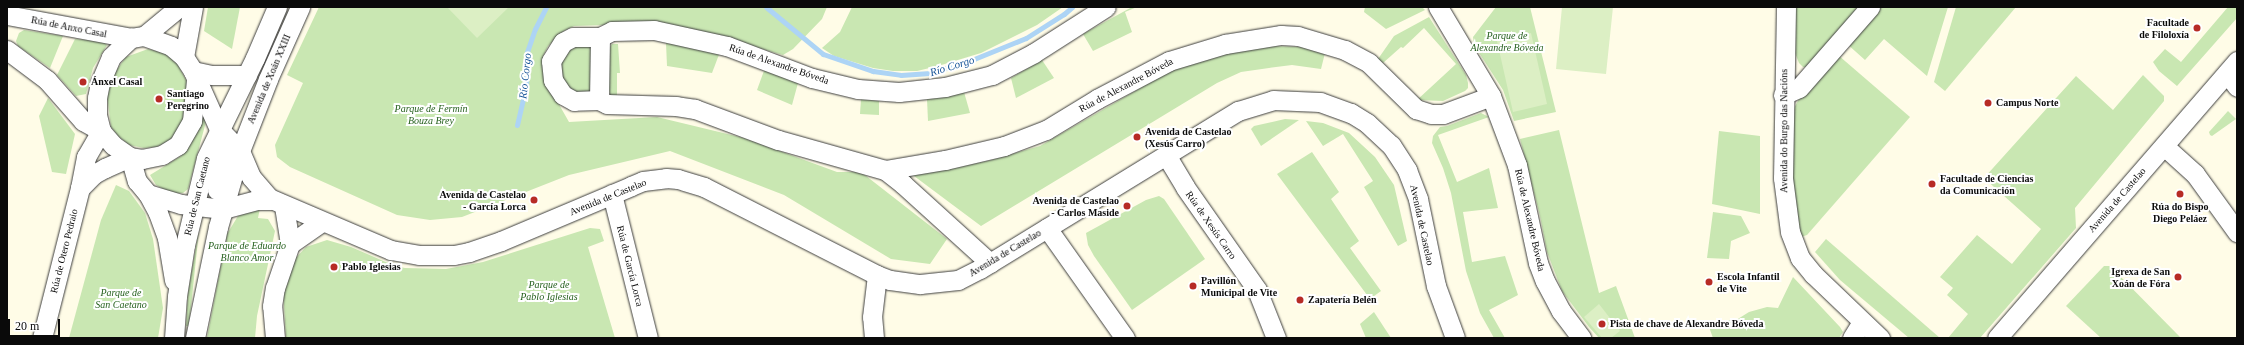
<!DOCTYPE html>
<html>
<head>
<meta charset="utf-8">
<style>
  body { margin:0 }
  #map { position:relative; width:2244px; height:345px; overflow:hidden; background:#fffce7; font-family:"Times New Roman",serif }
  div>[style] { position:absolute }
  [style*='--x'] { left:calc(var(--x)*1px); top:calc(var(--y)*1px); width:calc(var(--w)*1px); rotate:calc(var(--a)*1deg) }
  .green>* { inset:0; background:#c9e7b2 }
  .pitch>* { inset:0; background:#dcefc4 }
  .stream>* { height:5px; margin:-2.5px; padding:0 2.5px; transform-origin:2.5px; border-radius:2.5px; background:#add4f5 }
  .roads { filter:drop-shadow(0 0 1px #3d3d3d) drop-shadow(0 0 1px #3d3d3d) }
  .minor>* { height:19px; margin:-9.5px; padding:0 9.5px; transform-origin:9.5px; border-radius:9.5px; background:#fff }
  .dots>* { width:11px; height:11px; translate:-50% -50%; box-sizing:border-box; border:2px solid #fff; border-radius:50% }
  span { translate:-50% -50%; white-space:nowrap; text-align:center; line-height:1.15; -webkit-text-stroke:4px #fff; paint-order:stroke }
  .poi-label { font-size:10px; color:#0a0a0a; font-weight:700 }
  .right { translate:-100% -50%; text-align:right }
  .left { translate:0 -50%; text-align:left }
  .street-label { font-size:10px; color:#0a0a0a }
  .park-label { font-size:10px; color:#245f1c; font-style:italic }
  .water-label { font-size:11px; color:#165498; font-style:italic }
  .frame { position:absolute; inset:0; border:8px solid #0a0a0a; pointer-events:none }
  .scale { position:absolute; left:8px; top:319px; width:52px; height:18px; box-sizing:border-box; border:2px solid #0a0a0a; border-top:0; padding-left:5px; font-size:12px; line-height:14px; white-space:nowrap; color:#0a0a0a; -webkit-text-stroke:3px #fff; paint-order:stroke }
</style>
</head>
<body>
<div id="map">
  <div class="green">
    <div style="clip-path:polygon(208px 7px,240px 7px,232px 49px,204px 31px)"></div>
    <div style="clip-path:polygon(319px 7px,827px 7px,822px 19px,793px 49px,783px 55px,712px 35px,636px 24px,574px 26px,564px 31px,548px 46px,543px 56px,544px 78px,569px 122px,657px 117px,744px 138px,837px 172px,861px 172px,947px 239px,930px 264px,891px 259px,784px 195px,670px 151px,569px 175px,462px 217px,430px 220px,397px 215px,290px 167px,277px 157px,275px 145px,303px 83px,287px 75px)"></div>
    <div style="clip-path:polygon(852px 7px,1063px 7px,1037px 25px,981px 53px,938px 66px,917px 71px,893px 71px,873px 68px,834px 56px,822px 48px,840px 32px)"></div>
    <div style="clip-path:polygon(1132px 7px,1137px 7px,1125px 12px,1132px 32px,1093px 51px,1083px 34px)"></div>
    <div style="clip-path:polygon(1365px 7px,1422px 7px,1425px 10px,1386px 29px,1364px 12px)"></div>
    <div style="clip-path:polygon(1496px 7px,1530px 7px,1556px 112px,1514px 121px,1503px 90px,1474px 45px,1473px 37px)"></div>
    <div style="clip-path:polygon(1796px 7px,1864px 7px,1809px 67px,1803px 67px,1799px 63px,1795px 53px)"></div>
    <div style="clip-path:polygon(1877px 7px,1948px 7px,1927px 76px,1884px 39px,1865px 60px,1846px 43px)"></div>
    <div style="clip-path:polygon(1956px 7px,2016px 7px,1945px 91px,1934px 82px)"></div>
    <div style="clip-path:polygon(2228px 7px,2237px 7px,2237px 18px,2177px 86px,2159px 71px,2153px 62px,2165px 49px,2181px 62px)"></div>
    <div style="clip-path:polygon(1429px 17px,1466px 75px,1468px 83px,1468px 88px,1465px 91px,1443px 101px,1417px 100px,1456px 64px,1424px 28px,1403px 48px,1401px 47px,1383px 63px,1378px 59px,1394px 36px)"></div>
    <div style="clip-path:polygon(24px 30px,63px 36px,50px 68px,18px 46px,16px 41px,19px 33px)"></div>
    <div style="clip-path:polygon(75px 39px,103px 41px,107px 45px,93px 68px,86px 94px,76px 96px,57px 75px)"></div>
    <div style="clip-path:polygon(593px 43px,593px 92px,575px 93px,561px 82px,559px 58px,569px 45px)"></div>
    <div style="clip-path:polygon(666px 43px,720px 52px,712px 73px,667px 66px)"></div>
    <div style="clip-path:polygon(612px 44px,618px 44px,620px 73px,617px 73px,617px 98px,610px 95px,609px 90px,609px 48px)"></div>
    <div style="clip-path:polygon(1272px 46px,1303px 47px,1325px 53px,1321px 69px,1292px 65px,1269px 68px,1241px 72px,1217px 83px,981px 226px,910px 173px,946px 170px,991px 160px,1040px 146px,1170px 71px,1231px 51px)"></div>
    <div style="clip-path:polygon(148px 49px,169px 54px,175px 59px,187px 82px,183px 120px,177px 132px,168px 142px,156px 147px,144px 148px,129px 145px,117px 135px,111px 127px,107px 95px,112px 76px,126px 57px)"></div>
    <div style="clip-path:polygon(1838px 55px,1910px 117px,1807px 235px,1801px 237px,1793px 210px,1788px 180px,1793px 110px,1800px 97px)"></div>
    <div style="clip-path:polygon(1042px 60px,1054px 78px,1016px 98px,1011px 78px)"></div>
    <div style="clip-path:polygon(765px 68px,798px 83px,792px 105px,757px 90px)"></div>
    <div style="clip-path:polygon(2143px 75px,2164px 96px,2164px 101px,2075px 208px,2076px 228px,1980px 338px,1948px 338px,1968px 314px,1947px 295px,1953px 288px,1940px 277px,1977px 235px,2012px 264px,2041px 229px,1984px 178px,2076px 76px,2113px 110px)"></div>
    <div style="clip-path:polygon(964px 92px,970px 113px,928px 121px,927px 99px)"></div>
    <div style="clip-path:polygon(48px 98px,75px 134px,66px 174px,52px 172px,39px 116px)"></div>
    <div style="clip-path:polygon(861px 99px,879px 101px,879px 115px,860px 114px)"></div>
    <div style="clip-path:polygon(2228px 111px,2236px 119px,2212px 136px,2210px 135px,2209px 132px)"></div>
    <div style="clip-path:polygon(1481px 113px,1489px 117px,1438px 135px,1457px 182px,1489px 168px,1498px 208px,1463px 212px,1472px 262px,1505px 256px,1518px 295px,1489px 310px,1505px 338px,1494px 338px,1480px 313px,1466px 271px,1451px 193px,1443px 168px,1432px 143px,1433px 136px,1440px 127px,1447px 126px)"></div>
    <div style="clip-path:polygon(205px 114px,207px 118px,188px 189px,183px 193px,170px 193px,156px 185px,150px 175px,181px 156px,191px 144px,201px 117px)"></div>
    <div style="clip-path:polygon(1285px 119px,1299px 120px,1261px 146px,1251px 129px,1254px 126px)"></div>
    <div style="clip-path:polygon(1306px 121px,1323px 123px,1349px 133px,1375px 157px,1394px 185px,1407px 241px,1398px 246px,1364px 187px,1373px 181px,1343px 134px,1323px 146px)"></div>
    <div style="clip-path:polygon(1559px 130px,1599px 293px,1616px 286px,1635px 338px,1599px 338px,1589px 327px,1562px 291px,1547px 252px,1540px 216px,1520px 139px)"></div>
    <div style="clip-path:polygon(1719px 131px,1760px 136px,1760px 214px,1712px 204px)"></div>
    <div style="clip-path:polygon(1312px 152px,1339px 192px,1331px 199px,1359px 241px,1350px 248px,1381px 291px,1370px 299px,1277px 174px)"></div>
    <div style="clip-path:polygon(116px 185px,129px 191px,145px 213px,153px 239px,163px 308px,158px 338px,69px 338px,101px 220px)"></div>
    <div style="clip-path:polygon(1159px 196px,1164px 199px,1205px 259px,1132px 310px,1094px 256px,1088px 245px,1086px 233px,1146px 200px)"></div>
    <div style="clip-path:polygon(260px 208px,258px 218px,268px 219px,275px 231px,257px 316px,255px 338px,207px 338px,227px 234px,238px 216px)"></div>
    <div style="clip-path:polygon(1713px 212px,1741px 216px,1750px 233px,1731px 241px,1729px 259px,1707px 258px)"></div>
    <div style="clip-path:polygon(590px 228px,600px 229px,604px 241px,588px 247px,615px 338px,286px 338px,283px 289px,291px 263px,306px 247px,327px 240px,351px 247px,395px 266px,405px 268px,446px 269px,483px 262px)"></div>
    <div style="clip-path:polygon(199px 230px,189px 326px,186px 326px,188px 292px)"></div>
    <div style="clip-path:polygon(1826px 239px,1940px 338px,1909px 338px,1840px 280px,1815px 252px)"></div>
    <div style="clip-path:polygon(2104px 266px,2110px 266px,2181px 338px,2101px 338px,2066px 306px)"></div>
    <div style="clip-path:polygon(1793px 277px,1840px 327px,1843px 332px,1839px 338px,1713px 338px,1709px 327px,1729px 320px,1733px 322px,1749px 312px,1767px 307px,1778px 308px)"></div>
    <div style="clip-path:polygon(1374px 312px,1391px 338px,1366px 338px,1360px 324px)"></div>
  </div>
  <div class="pitch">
    <div style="clip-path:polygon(447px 7px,509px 7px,477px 38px)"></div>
    <div style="clip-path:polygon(1562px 7px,1613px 7px,1606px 74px,1556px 69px)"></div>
    <div style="clip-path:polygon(1531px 33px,1547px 104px,1513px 112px,1497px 41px)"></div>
    <div style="clip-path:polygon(1599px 304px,1620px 331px,1611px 338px,1602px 338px,1584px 317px)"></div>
  </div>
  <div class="stream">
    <div style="--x:766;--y:7;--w:74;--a:39.5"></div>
    <div style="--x:823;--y:54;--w:53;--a:18.8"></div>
    <div style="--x:873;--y:71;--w:28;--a:8"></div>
    <div style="--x:901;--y:75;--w:29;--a:-4"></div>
    <div style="--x:930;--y:73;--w:46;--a:-17.7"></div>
    <div style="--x:974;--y:59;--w:56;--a:-22"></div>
    <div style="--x:1026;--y:38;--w:45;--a:-32.3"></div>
    <div style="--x:1064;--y:14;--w:11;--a:-41"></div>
    <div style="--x:517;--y:125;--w:39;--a:-77"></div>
    <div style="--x:526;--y:87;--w:35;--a:-88"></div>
    <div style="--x:527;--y:52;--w:24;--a:-71"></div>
    <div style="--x:535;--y:29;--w:25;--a:-63"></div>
  </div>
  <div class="roads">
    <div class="minor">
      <div style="--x:1438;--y:7;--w:104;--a:59.2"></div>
      <div style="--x:1491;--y:96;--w:74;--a:69.4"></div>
      <div style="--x:1517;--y:165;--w:100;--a:77.9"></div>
      <div style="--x:1538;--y:263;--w:19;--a:69"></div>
      <div style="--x:1545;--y:281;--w:34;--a:62"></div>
      <div style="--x:1561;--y:311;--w:34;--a:53"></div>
      <div style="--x:1786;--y:7;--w:171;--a:91"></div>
      <div style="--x:1783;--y:178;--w:54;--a:82.6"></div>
      <div style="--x:1790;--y:232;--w:28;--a:69"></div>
      <div style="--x:1800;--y:258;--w:21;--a:51"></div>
      <div style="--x:1813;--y:274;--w:93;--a:43.7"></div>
      <div style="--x:7;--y:15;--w:126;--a:10.5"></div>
      <div style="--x:144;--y:36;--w:45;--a:-39.6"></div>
      <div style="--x:7;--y:50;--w:50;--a:36.9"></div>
      <div style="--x:47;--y:80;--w:55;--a:48.7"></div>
      <div style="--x:83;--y:121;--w:21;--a:29"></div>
      <div style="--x:184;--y:57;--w:51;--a:-79.8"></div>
      <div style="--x:193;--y:71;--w:19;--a:12"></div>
      <div style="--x:212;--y:75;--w:35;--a:0"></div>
      <div style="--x:2227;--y:73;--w:17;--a:54"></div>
      <div style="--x:196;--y:80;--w:41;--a:95.6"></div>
      <div style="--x:192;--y:121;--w:28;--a:120"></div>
      <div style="--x:178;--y:145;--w:19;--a:148"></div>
      <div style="--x:162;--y:155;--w:20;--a:169"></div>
      <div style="--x:142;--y:159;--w:12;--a:-171"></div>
      <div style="--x:130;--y:157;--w:21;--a:-145"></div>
      <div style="--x:113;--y:145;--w:18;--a:-131"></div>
      <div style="--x:101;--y:131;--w:16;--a:-104"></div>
      <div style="--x:97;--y:115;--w:17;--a:-90"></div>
      <div style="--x:97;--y:98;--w:15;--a:-79"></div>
      <div style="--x:100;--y:83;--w:28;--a:-67"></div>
      <div style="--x:111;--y:57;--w:28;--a:-44"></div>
      <div style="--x:131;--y:38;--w:13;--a:-9"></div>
      <div style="--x:144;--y:36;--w:29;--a:20"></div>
      <div style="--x:171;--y:46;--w:17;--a:40"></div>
      <div style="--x:184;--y:57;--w:17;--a:57"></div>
      <div style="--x:193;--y:71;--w:64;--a:65.9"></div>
      <div style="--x:219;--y:129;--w:30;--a:46"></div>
      <div style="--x:240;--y:151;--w:28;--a:67"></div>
      <div style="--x:251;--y:177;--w:28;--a:49"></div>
      <div style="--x:269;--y:198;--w:133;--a:23.1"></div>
      <div style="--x:391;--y:250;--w:28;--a:10"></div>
      <div style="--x:419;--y:255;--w:35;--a:0"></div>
      <div style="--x:454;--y:255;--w:15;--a:-11"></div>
      <div style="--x:469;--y:252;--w:34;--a:-19"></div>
      <div style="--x:501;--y:241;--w:141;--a:-22.9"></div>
      <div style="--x:631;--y:186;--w:13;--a:-23"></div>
      <div style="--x:643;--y:181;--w:23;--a:-7"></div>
      <div style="--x:666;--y:178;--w:12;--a:5"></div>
      <div style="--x:678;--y:179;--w:27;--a:17"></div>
      <div style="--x:704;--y:187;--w:194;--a:27"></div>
      <div style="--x:877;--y:275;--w:14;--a:21"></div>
      <div style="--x:890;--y:280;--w:30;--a:8"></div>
      <div style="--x:920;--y:284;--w:38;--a:-6"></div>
      <div style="--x:958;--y:280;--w:25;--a:-27"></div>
      <div style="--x:980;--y:269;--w:303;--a:-31.5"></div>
      <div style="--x:1238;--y:111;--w:37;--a:-17"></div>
      <div style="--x:1273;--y:100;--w:47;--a:2.4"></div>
      <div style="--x:1320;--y:102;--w:33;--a:20"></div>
      <div style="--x:1351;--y:113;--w:19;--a:32"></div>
      <div style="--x:1367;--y:123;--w:33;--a:43"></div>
      <div style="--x:1391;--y:145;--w:30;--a:57"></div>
      <div style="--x:1407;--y:170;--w:31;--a:69"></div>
      <div style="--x:1418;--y:199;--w:89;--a:78.3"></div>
      <div style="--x:1436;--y:286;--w:55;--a:69.9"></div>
      <div style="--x:1783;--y:95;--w:17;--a:-24"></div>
      <div style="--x:1799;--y:88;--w:108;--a:-48.8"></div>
      <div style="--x:599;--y:100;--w:25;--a:178"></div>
      <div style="--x:574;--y:101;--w:13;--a:-151"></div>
      <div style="--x:563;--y:95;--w:18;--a:-124"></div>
      <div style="--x:553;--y:80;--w:19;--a:-96"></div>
      <div style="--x:551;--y:61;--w:22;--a:-58"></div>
      <div style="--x:563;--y:42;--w:11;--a:-27"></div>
      <div style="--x:573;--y:37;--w:27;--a:0"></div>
      <div style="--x:2164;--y:146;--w:42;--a:42.1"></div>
      <div style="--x:2195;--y:174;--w:72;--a:54.1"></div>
      <div style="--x:1166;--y:155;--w:37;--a:59"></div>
      <div style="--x:1185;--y:187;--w:126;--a:55"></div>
      <div style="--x:1257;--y:290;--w:52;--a:68.4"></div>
      <div style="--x:130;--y:157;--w:25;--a:74"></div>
      <div style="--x:137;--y:181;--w:17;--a:50"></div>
      <div style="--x:148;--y:194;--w:21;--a:62"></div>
      <div style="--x:158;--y:213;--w:27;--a:70"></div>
      <div style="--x:167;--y:238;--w:43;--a:80.5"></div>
      <div style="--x:885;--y:170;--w:61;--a:-9.5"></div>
      <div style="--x:945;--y:160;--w:61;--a:-13.3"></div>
      <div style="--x:1004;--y:146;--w:45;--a:-20.9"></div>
      <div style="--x:1046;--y:130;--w:60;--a:-31.3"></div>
      <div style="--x:1097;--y:99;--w:81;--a:-27.8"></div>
      <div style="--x:1169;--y:61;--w:59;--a:-16.9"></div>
      <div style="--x:1225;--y:44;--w:57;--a:-9.1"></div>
      <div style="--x:1281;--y:35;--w:17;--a:3"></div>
      <div style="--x:1298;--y:36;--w:49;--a:16.6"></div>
      <div style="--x:1345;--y:50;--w:27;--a:28"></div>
      <div style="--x:1369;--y:63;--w:66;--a:44.4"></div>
      <div style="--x:1416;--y:109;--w:16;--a:18"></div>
      <div style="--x:1431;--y:114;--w:12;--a:0"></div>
      <div style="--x:1443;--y:114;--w:51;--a:-20.6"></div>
      <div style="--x:80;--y:188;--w:20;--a:-45"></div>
      <div style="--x:94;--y:174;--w:13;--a:-29"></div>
      <div style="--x:105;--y:168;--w:27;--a:-24"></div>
      <div style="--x:217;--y:190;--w:22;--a:-77"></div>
      <div style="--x:222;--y:169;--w:37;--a:-95"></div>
      <div style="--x:148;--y:194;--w:34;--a:17"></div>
      <div style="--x:181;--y:204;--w:42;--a:6.8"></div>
      <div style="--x:223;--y:209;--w:34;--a:-15"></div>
      <div style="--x:256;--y:200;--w:15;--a:0"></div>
      <div style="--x:612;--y:194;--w:148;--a:76"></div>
      <div style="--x:1047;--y:228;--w:135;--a:54.7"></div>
      <div style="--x:290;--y:244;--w:39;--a:-35"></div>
      <div style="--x:990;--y:263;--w:118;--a:-137.8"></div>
      <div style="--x:903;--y:184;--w:23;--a:-142"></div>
      <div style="--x:885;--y:170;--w:111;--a:-164.3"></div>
      <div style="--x:778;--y:140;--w:89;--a:-159.5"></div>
      <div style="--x:695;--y:109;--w:19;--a:-171"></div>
      <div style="--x:676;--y:106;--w:69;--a:-178.3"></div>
      <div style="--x:607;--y:104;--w:9;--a:-153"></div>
      <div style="--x:599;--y:100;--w:63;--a:-89.1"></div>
      <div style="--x:600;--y:37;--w:13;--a:-27"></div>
      <div style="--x:612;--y:31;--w:42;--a:-1.4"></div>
      <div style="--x:654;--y:30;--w:75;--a:12.4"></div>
      <div style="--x:727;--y:46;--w:91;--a:20.6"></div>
      <div style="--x:812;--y:78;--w:47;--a:13.4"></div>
      <div style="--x:858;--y:89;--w:41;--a:4.2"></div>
      <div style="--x:899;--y:92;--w:46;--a:-6.2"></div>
      <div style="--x:945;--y:87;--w:49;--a:-14.3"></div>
      <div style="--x:992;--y:75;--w:47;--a:-27.6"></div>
      <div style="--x:1034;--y:53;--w:85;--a:-32.6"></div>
      <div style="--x:42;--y:338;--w:155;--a:-75.8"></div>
      <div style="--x:80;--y:188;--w:32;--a:-79"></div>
      <div style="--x:86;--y:157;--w:30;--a:-60"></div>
      <div style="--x:174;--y:338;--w:42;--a:-85.9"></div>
      <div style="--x:177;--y:296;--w:52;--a:-81.1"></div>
      <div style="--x:185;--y:245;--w:89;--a:-76.4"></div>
      <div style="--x:206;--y:158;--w:111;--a:-63.9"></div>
      <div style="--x:255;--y:58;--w:56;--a:-66.7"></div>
      <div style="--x:195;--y:338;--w:113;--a:-78.3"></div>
      <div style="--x:218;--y:227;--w:79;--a:-73.9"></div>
      <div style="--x:240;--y:151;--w:77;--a:-68.7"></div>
      <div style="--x:268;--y:79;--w:79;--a:-66"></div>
      <div style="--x:275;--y:338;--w:32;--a:-95"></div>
      <div style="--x:272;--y:306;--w:18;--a:-81"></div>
      <div style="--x:275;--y:288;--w:46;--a:-71.2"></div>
      <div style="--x:290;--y:244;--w:38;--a:-99"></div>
      <div style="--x:874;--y:338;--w:21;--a:-95"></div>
      <div style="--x:872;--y:317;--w:42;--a:-83.2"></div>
      <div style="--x:1852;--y:338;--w:19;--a:-58"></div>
      <div style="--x:1997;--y:338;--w:367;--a:-49.1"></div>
    </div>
  </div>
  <div class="dots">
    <div style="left:2197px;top:28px;background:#b72b25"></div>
    <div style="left:83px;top:82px;background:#b72b25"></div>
    <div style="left:159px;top:99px;background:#b72b25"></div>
    <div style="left:1988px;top:103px;background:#b72b25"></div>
    <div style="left:1137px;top:137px;background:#b72b25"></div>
    <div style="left:1932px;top:184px;background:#b72b25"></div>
    <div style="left:2180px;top:194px;background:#b72b25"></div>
    <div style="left:534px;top:200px;background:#b72b25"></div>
    <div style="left:1127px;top:206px;background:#b72b25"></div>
    <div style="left:334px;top:267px;background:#b72b25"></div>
    <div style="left:2178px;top:277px;background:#b72b25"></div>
    <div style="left:1709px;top:282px;background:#b72b25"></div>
    <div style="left:1193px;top:286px;background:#b72b25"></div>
    <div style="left:1300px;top:300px;background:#b72b25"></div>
    <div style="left:1602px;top:324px;background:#b72b25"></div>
  </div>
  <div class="poi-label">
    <span class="right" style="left:2189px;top:28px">Facultade<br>de Filoloxía</span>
    <span class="left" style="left:91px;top:82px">Ánxel Casal</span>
    <span class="left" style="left:167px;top:99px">Santiago<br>Peregrino</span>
    <span class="left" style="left:1996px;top:103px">Campus Norte</span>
    <span class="left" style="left:1145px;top:137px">Avenida de Castelao<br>(Xesús Carro)</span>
    <span class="left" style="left:1940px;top:184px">Facultade de Ciencias<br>da Comunicación</span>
    <span class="right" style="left:526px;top:200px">Avenida de Castelao<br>- García Lorca</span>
    <span class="right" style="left:1119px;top:206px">Avenida de Castelao<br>- Carlos Maside</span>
    <span style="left:2180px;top:212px">Rúa do Bispo<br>Diego Peláez</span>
    <span class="left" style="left:342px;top:267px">Pablo Iglesias</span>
    <span class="right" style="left:2170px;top:277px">Igrexa de San<br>Xoán de Fóra</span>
    <span class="left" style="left:1717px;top:282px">Escola Infantil<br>de Vite</span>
    <span class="left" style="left:1201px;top:286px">Pavillón<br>Municipal de Vite</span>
    <span class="left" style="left:1308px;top:300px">Zapatería Belén</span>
    <span class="left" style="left:1610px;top:324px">Pista de chave de Alexandre Bóveda</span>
  </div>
  <div class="street-label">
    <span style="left:69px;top:27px;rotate:11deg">Rúa de Anxo Casal</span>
    <span style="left:779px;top:64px;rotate:19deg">Rúa de Alexandre Bóveda</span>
    <span style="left:269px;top:79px;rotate:-67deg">Avenida de Xoán XXIII</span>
    <span style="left:1126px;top:85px;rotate:-28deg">Rúa de Alexandre Bóveda</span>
    <span style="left:1784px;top:131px;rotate:-90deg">Avenida do Burgo das Nacións</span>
    <span style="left:197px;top:196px;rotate:-76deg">Rúa de San Caetano</span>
    <span style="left:608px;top:197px;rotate:-22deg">Avenida de Castelao</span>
    <span style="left:2117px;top:200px;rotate:-49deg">Avenida de Castelao</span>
    <span style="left:1530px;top:220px;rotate:77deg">Rúa de Alexandre Bóveda</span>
    <span style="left:1211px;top:225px;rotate:55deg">Rúa de Xesús Carro</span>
    <span style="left:1422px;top:225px;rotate:78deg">Avenida de Castelao</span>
    <span style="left:64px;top:251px;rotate:-76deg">Rúa de Otero Pedraio</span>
    <span style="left:1005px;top:253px;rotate:-31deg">Avenida de Castelao</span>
    <span style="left:630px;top:266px;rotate:76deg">Rúa de García Lorca</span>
  </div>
  <div class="park-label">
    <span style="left:1507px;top:41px">Parque de<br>Alexandre Bóveda</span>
    <span style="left:431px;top:114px">Parque de Fermín<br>Bouza Brey</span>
    <span style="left:247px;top:251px">Parque de Eduardo<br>Blanco Amor</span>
    <span style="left:549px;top:290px">Parque de<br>Pablo Iglesias</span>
    <span style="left:121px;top:298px">Parque de<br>San Caetano</span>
  </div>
  <div class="water-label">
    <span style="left:952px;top:66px;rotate:-17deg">Río Corgo</span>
    <span style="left:525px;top:76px;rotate:-84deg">Río Corgo</span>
  </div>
  <div class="frame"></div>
  <div class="scale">20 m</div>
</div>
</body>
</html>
